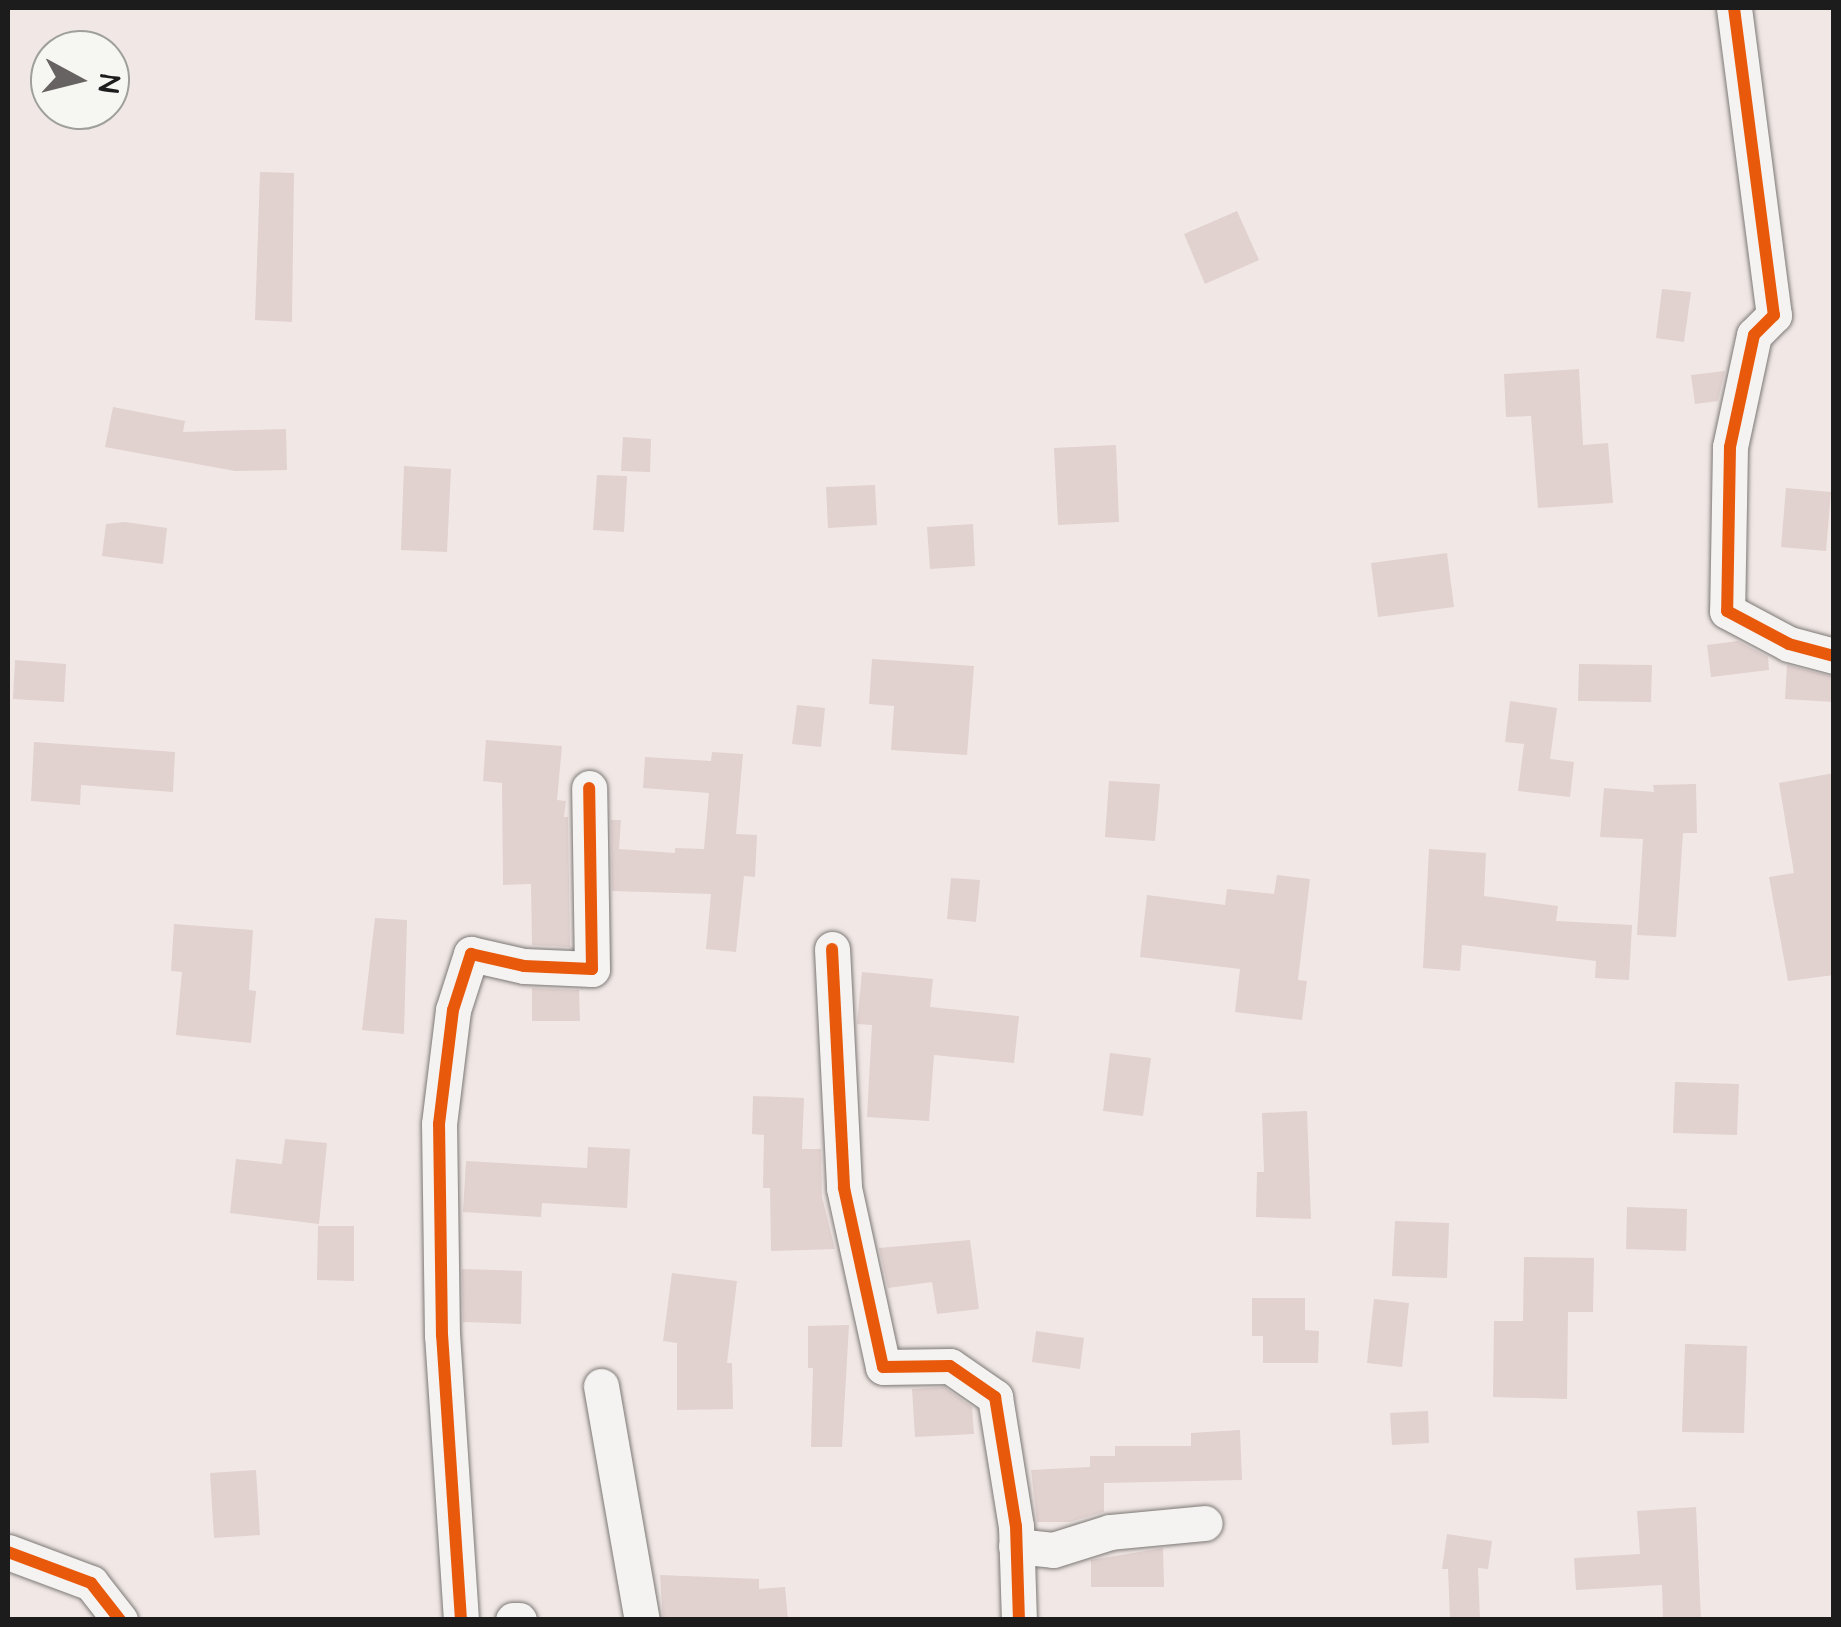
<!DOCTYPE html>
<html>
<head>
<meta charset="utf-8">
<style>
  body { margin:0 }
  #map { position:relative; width:1841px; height:1627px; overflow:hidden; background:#f1e8e5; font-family:"Architects Daughter",sans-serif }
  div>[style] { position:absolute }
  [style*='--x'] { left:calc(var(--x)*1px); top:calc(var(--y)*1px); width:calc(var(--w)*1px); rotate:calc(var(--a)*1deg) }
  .building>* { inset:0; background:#e1d1cf }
  .roads { filter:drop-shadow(0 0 2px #7c7876) drop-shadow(0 0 2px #7c7876) }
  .minor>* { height:35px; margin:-17.5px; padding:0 17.5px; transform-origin:17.5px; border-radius:17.5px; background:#f4f3f1 }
  .cycleway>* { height:12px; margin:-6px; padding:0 6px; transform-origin:6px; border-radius:6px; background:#e8590c }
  span { translate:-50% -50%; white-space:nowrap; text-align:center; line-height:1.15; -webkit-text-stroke:8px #f6f6f2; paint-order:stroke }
  .frame { position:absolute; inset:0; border:10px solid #1c1c1c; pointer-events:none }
  .north { position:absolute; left:30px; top:30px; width:100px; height:100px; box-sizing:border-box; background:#f6f6f2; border:2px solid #9f9f9c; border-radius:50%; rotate:97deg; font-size:28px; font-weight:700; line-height:40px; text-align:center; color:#1c1c1c }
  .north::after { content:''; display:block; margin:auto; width:35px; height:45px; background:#676362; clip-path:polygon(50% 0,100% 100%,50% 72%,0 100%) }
</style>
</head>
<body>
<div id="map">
  <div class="building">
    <div style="clip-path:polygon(260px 172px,294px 173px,292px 322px,255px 320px)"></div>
    <div style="clip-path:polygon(1237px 211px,1259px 260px,1205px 284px,1184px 234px)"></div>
    <div style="clip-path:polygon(1662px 289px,1691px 292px,1684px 342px,1656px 338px)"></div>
    <div style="clip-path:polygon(1579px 369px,1583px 445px,1608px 443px,1613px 503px,1538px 508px,1531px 416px,1506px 417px,1504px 374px)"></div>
    <div style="clip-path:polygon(1725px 371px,1718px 401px,1695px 404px,1691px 375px)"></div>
    <div style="clip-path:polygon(113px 407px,185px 421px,183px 432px,286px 429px,287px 470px,235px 471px,105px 447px)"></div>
    <div style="clip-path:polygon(623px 437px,651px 439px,650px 472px,621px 471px)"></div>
    <div style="clip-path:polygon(1116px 445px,1119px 522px,1058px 525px,1054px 448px)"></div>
    <div style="clip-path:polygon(404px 466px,451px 469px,447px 552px,401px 550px)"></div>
    <div style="clip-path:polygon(597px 475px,627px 476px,624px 532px,593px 530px)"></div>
    <div style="clip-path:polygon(875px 485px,877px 525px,828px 528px,826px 487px)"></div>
    <div style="clip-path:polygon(1786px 488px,1831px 492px,1826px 551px,1781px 547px)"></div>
    <div style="clip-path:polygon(125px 522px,167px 528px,163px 564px,102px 556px,106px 524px)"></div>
    <div style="clip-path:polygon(973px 524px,975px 566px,930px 569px,927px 527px)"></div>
    <div style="clip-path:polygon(1447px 553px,1454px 607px,1378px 617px,1371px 563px)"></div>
    <div style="clip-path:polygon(1738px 641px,1768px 657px,1769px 670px,1711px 677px,1707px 645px)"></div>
    <div style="clip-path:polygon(872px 659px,974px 666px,967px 755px,891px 750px,894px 706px,869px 704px)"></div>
    <div style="clip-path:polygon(15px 660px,66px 664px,64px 702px,13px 699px)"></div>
    <div style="clip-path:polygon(1579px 664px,1652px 665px,1651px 702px,1578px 701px)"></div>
    <div style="clip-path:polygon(1787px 665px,1834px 677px,1834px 702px,1785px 699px)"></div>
    <div style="clip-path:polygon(1510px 701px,1557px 708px,1550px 759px,1574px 762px,1570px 797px,1518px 791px,1524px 744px,1505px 742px)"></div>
    <div style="clip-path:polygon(797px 705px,825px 708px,821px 747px,792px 744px)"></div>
    <div style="clip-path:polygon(486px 740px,562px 746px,557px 800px,566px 801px,564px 817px,568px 817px,570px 947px,532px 945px,531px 884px,503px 885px,502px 783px,483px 781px)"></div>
    <div style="clip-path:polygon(34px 742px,175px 752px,173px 792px,81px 785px,80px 805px,31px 801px)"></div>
    <div style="clip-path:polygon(712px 752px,743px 754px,736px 834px,757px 835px,755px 877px,744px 876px,736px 952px,706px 949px,711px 894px,612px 891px,611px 820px,621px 820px,619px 849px,675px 853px,675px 848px,704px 849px,709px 793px,643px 788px,645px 757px,711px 761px)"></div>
    <div style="clip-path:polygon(1834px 773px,1834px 975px,1788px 981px,1769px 877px,1794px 873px,1779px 783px)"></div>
    <div style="clip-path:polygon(1109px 781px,1160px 784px,1155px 841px,1105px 837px)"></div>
    <div style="clip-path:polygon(1696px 784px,1697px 833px,1683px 833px,1676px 937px,1637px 935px,1643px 839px,1600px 837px,1604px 788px,1654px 792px,1653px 785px)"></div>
    <div style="clip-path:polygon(1429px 849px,1486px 853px,1484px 896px,1558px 906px,1556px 921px,1632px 925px,1629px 980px,1595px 978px,1596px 961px,1462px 945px,1460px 971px,1423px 968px)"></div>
    <div style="clip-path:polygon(1277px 875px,1310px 879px,1298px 980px,1307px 981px,1302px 1020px,1235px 1012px,1240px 969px,1140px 957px,1147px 895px,1225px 905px,1227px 889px,1274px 894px)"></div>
    <div style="clip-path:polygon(951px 878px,980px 880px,976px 922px,947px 919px)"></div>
    <div style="clip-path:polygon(375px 918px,407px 920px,404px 1034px,362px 1030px)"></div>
    <div style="clip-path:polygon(174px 924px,253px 930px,249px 990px,256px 991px,251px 1043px,176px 1035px,182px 972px,171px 971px)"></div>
    <div style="clip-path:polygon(862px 972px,933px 979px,930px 1007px,1019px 1016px,1014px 1063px,934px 1055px,929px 1121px,867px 1117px,872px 1025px,857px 1024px)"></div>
    <div style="clip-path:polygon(532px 988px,579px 990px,580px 1021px,532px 1021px)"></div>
    <div style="clip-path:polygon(1110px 1053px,1151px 1058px,1143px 1116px,1103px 1111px)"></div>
    <div style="clip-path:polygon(1675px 1082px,1739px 1084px,1737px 1135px,1673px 1133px)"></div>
    <div style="clip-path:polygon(753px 1096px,804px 1098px,802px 1149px,821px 1149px,822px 1197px,835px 1249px,771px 1251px,770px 1188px,763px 1188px,764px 1135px,752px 1134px)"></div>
    <div style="clip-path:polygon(1307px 1111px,1311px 1219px,1256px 1217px,1257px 1172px,1264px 1172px,1262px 1113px)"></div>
    <div style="clip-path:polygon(285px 1139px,327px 1143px,319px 1224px,230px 1213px,236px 1159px,282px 1164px)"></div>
    <div style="clip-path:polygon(588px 1147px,630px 1149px,627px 1208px,542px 1203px,541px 1217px,463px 1212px,466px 1161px,587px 1168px)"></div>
    <div style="clip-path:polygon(1627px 1207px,1687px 1209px,1686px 1251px,1626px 1249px)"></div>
    <div style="clip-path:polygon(1395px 1221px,1449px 1223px,1447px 1278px,1392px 1276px)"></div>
    <div style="clip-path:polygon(318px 1226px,354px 1226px,354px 1281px,317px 1280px)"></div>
    <div style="clip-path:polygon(970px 1240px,979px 1309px,937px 1314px,932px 1282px,888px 1288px,879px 1248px)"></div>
    <div style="clip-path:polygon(1524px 1257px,1594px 1258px,1593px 1312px,1568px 1312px,1567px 1399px,1493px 1397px,1494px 1321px,1523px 1321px)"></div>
    <div style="clip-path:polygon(462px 1269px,522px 1271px,521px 1324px,463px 1322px)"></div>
    <div style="clip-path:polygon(672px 1273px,737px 1281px,727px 1363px,732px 1363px,733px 1409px,677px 1410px,677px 1343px,663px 1341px)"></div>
    <div style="clip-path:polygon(1252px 1298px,1305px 1298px,1305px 1330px,1319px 1331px,1318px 1363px,1263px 1363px,1263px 1336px,1252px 1336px)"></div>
    <div style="clip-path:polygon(1374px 1299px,1409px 1303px,1402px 1367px,1367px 1363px)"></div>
    <div style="clip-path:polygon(849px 1325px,842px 1447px,811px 1447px,813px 1368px,808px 1368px,808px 1326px)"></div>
    <div style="clip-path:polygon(1036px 1331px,1084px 1338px,1080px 1369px,1032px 1362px)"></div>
    <div style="clip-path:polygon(1685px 1344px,1747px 1346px,1744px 1433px,1682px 1432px)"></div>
    <div style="clip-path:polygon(944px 1387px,972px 1407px,974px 1434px,915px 1437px,912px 1389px)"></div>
    <div style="clip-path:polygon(1428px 1411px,1429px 1443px,1392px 1445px,1390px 1413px)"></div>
    <div style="clip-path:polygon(1240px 1430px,1242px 1480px,1104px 1483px,1104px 1512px,1070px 1522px,1037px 1522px,1031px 1470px,1090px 1467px,1090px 1456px,1115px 1456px,1115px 1446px,1191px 1446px,1191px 1433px)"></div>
    <div style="clip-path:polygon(256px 1470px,260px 1535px,214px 1538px,210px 1473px)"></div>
    <div style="clip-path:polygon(1696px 1507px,1701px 1620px,1663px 1620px,1662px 1585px,1576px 1590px,1574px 1558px,1640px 1554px,1637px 1511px)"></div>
    <div style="clip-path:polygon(1447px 1534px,1492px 1541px,1488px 1569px,1478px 1568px,1480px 1620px,1450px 1620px,1448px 1569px,1442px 1569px)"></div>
    <div style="clip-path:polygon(1163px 1548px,1164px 1587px,1091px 1587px,1091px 1560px)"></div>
    <div style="clip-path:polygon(660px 1575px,759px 1579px,759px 1589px,785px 1587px,788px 1620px,663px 1620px)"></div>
  </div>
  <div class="roads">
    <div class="minor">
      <div style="--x:1734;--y:8;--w:310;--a:82.6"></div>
      <div style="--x:1774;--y:315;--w:28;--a:135"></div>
      <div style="--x:1754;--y:335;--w:115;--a:102.1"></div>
      <div style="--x:1730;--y:447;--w:164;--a:91"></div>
      <div style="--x:1727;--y:611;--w:70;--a:28"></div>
      <div style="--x:1789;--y:644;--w:47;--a:14.9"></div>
      <div style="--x:832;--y:949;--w:239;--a:87.1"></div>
      <div style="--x:844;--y:1188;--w:183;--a:77.7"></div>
      <div style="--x:883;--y:1367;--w:67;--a:-0.9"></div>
      <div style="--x:950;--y:1366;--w:55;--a:34.6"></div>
      <div style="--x:995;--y:1397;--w:131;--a:80.8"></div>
      <div style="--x:1016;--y:1526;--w:94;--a:88.2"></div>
      <div style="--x:601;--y:1386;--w:238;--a:80.1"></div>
      <div style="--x:1016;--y:1546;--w:37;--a:6"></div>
      <div style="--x:1053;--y:1550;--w:60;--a:-17.5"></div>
      <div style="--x:1110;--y:1532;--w:95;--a:-5.4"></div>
      <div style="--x:8;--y:1552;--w:89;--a:20.5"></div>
      <div style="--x:91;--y:1583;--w:47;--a:51.9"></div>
      <div style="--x:461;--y:1620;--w:285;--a:-93.8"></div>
      <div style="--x:442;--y:1336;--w:212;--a:-90.8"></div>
      <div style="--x:439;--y:1124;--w:115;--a:-83"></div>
      <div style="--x:453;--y:1010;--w:59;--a:-72.2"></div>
      <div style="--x:471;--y:954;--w:54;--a:12.8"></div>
      <div style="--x:524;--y:966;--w:68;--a:2.5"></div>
      <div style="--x:592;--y:969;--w:181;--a:-90.9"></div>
      <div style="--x:513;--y:1620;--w:6;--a:0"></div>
    </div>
  </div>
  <div class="cycleway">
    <div style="--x:1734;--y:8;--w:310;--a:82.6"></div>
    <div style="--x:1774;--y:315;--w:28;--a:135"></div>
    <div style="--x:1754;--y:335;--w:115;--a:102.1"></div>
    <div style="--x:1730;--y:447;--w:164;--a:91"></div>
    <div style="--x:1727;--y:611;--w:70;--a:28"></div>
    <div style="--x:1789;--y:644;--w:47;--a:14.9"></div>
    <div style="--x:832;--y:949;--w:239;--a:87.1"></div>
    <div style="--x:844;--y:1188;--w:183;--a:77.7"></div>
    <div style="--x:883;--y:1367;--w:67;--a:-0.9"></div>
    <div style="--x:950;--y:1366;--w:55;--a:34.6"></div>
    <div style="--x:995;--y:1397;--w:131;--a:80.8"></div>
    <div style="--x:1016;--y:1526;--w:94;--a:88.2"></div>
    <div style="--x:8;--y:1552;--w:89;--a:20.5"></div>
    <div style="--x:91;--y:1583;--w:47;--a:51.9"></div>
    <div style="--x:461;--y:1620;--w:285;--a:-93.8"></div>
    <div style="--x:442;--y:1336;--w:212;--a:-90.8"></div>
    <div style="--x:439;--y:1124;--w:115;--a:-83"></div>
    <div style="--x:453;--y:1010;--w:59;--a:-72.2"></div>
    <div style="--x:471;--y:954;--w:54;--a:12.8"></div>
    <div style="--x:524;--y:966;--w:68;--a:2.5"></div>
    <div style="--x:592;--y:969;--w:181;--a:-90.9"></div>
  </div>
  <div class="frame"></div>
  <div class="north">N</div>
</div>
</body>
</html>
